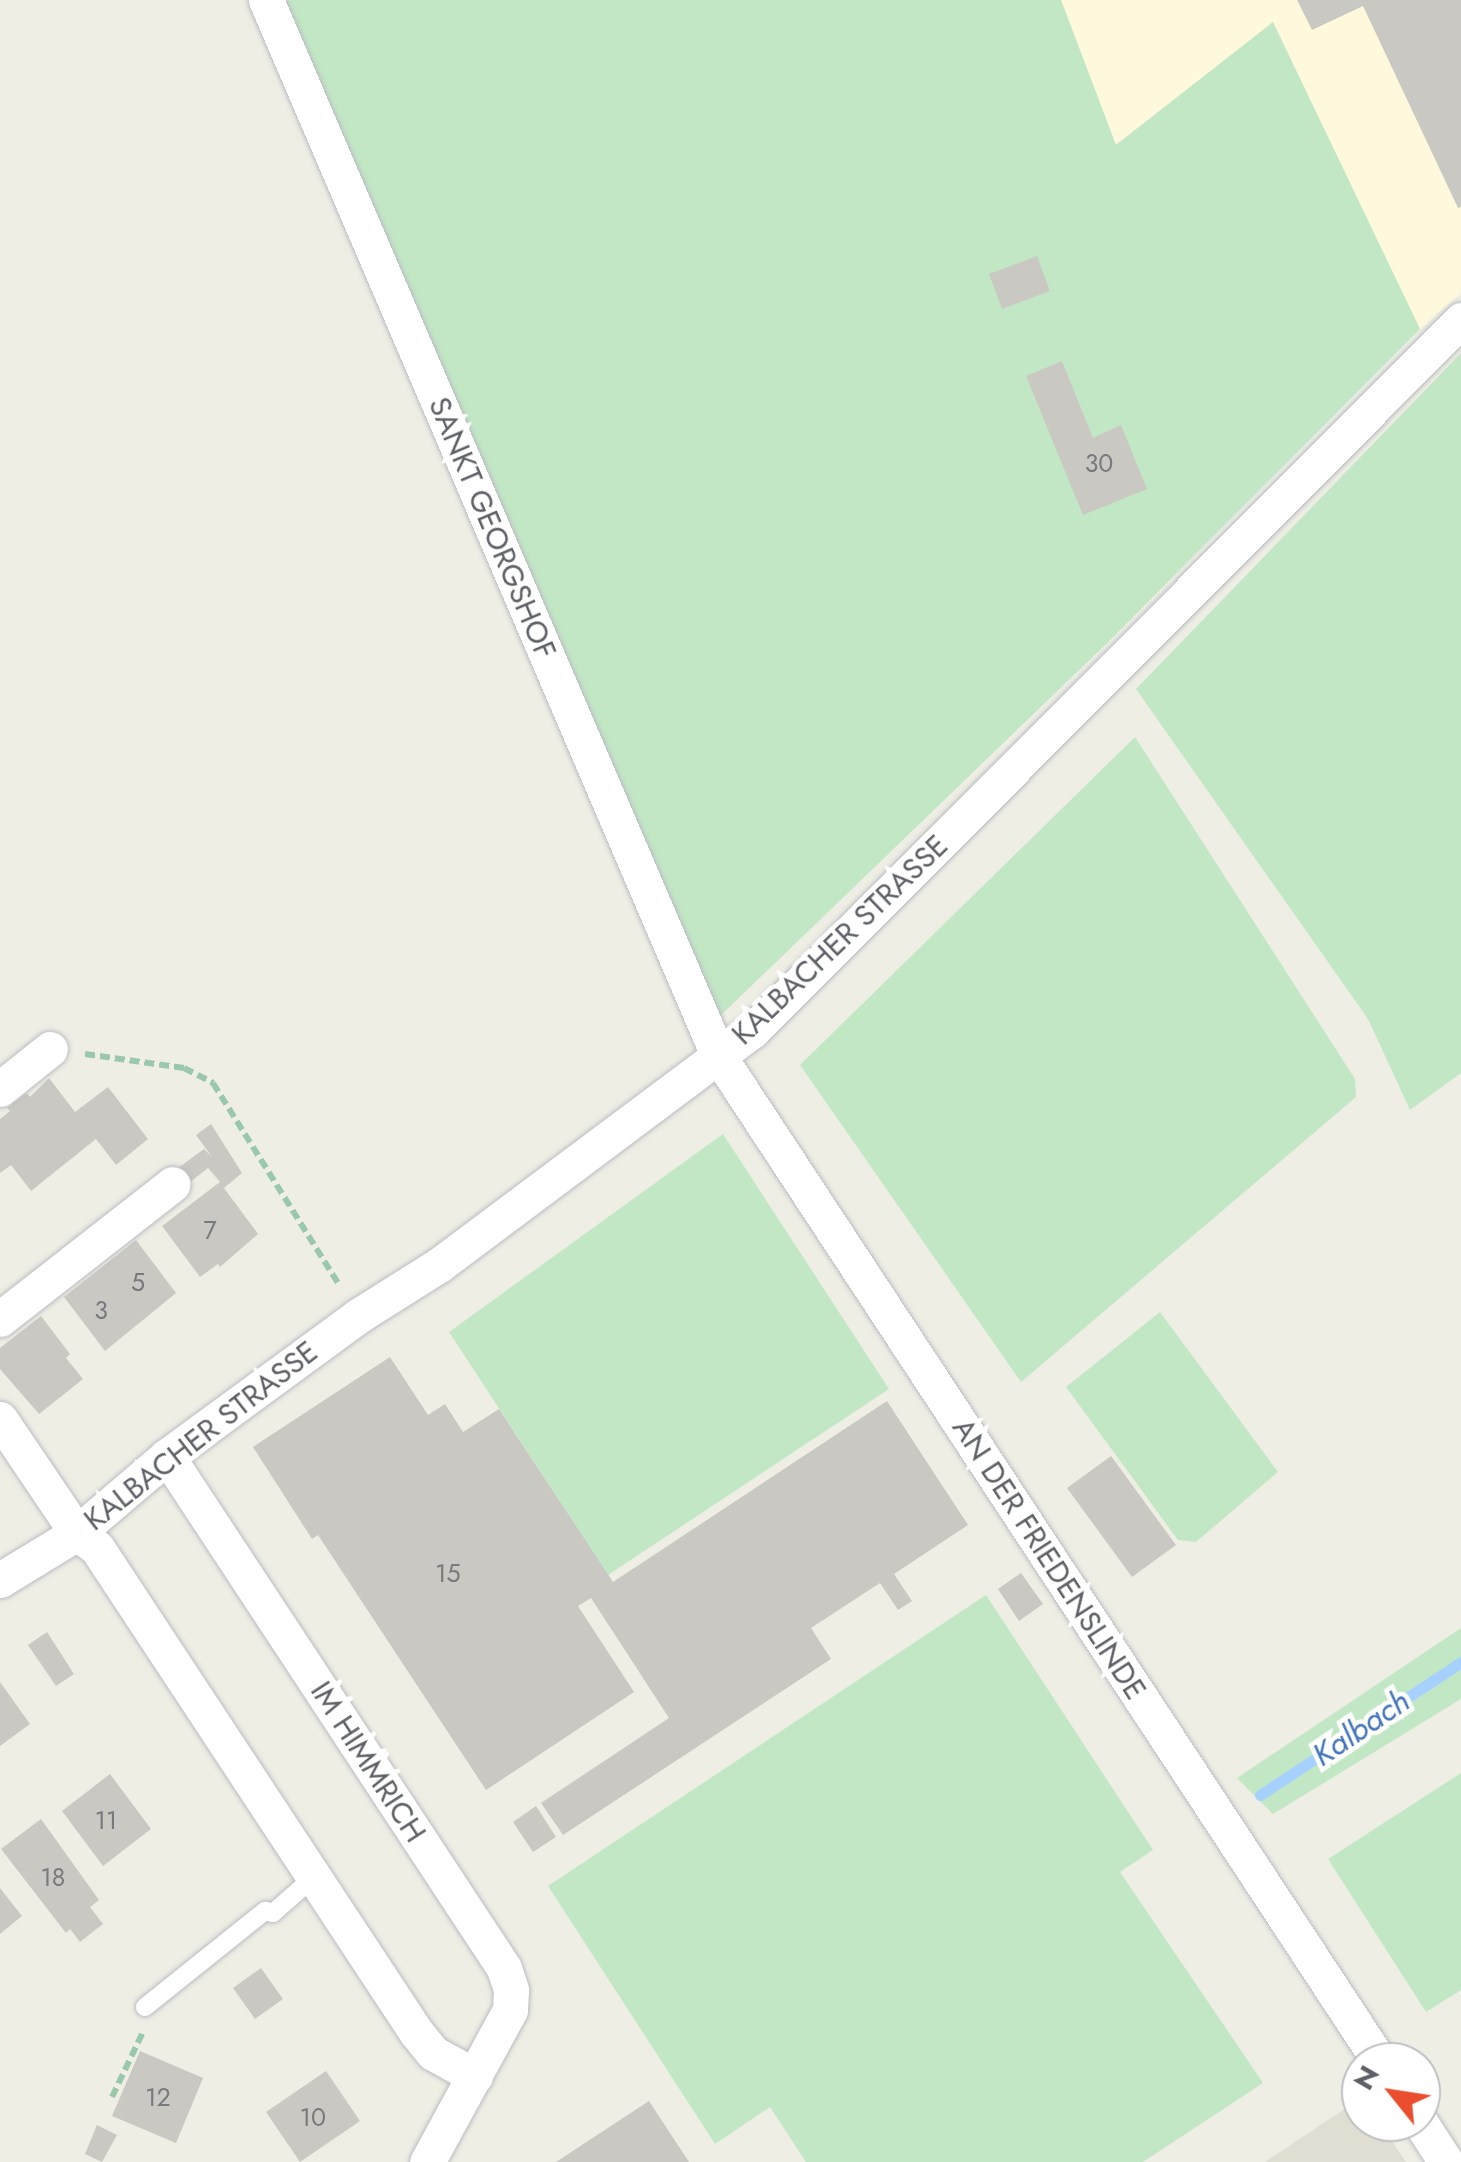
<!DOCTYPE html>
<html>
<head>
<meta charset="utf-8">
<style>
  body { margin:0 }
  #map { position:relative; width:1461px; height:2162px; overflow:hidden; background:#efeee5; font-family:Jost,sans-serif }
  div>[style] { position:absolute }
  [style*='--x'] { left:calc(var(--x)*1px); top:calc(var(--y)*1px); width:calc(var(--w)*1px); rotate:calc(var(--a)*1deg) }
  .commercial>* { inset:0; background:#fef9dc }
  .education>* { inset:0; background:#e0ddd3 }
  .green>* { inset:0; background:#c2e7c5 }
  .stream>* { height:11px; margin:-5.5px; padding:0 5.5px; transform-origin:5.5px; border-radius:5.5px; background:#a6d1ff }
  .building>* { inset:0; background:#cac8c2 }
  .path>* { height:6px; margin-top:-3px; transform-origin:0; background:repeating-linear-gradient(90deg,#9ac8ac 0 10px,transparent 0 15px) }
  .roads { filter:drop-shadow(0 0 2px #babcc1) drop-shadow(0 0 2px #babcc1) }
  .service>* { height:18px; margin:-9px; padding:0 9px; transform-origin:9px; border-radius:9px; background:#fff }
  .minor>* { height:35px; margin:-17.5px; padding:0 17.5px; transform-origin:17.5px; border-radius:17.5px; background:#fff }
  span { translate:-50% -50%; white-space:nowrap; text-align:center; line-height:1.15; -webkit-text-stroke:9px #fff; paint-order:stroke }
  .number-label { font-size:25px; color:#787a7d }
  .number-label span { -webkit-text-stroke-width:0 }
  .street-label { font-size:30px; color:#5d6066 }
  .water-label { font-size:32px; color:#4374bc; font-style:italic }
  .north { position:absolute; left:1341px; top:2042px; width:100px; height:100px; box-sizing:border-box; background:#fff; border:2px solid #bebfc2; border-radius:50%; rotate:300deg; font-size:28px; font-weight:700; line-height:40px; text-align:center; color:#5d6066 }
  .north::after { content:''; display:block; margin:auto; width:35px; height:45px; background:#eb4e2f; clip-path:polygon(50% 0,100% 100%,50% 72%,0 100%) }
</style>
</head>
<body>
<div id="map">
  <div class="commercial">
    <div style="clip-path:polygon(1061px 0,1461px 0,1461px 293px,1420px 329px,1273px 23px,1115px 145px)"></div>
  </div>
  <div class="education">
    <div style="clip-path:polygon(1361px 2098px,1361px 2122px,1379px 2122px,1406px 2162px,1265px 2162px)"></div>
  </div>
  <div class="green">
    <div style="clip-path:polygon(284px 0,1061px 0,1116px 145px,1273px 22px,1420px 329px,1103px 647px,717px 1019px)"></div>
    <div style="clip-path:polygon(1461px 353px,1461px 1073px,1410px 1110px,1368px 1019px,1136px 689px)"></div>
    <div style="clip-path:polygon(1135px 737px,1355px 1079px,1356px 1097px,1021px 1382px,800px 1065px)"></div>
    <div style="clip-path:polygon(723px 1134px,889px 1389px,608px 1575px,449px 1332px)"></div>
    <div style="clip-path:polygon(1160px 1312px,1278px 1472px,1196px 1542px,1178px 1540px,1066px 1387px)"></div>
    <div style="clip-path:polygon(986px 1595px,1153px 1850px,1120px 1872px,1263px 2083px,1143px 2162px,806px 2162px,770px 2107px,715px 2144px,548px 1886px)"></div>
    <div style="clip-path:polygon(1461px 1628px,1461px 1699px,1273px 1814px,1237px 1778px)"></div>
    <div style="clip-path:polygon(1461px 1773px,1461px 1990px,1426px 2012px,1328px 1859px)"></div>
  </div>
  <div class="stream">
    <div style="--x:1260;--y:1795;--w:241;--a:-33.5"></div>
  </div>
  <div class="building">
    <div style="clip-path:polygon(1297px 0,1461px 0,1461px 207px,1458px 208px,1363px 6px,1312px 30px)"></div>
    <div style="clip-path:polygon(1037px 256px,1050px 291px,1002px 309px,989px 274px)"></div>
    <div style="clip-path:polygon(1062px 361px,1093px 438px,1121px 425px,1147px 489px,1083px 515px,1026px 376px)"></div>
    <div style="clip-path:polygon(49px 1078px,75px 1112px,108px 1087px,148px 1139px,116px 1165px,96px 1139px,31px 1191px,11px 1165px,0 1173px,0 1119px,10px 1111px,7px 1108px,27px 1093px,30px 1097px)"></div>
    <div style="clip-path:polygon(211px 1124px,242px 1173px,224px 1188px,258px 1234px,220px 1267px,218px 1264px,200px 1277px,162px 1226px,220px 1182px,208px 1168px,185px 1186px,174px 1171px,204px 1149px,212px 1157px,196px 1135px)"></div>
    <div style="clip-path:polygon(136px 1240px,176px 1293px,105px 1351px,64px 1297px)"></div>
    <div style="clip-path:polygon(41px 1316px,70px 1354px,66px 1358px,83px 1379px,39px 1414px,0 1369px,0 1348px)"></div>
    <div style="clip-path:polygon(390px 1357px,428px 1415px,445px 1404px,463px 1432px,499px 1409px,613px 1582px,887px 1401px,968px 1525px,894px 1574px,912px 1601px,898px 1610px,880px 1583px,811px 1628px,831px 1659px,563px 1835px,541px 1803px,669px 1718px,591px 1598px,578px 1606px,634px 1692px,486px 1790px,318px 1535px,312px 1539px,253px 1447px)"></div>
    <div style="clip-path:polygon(1111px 1456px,1176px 1545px,1132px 1577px,1067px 1488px)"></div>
    <div style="clip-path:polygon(1021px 1573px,1043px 1604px,1019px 1621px,998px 1589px)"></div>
    <div style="clip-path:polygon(47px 1632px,74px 1674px,56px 1686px,28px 1645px)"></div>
    <div style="clip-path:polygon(0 1682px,30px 1724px,0 1746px)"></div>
    <div style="clip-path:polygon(110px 1774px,151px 1829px,103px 1866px,62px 1811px)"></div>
    <div style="clip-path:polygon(536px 1806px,556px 1837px,533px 1852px,513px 1822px)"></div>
    <div style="clip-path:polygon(41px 1819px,99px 1900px,90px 1907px,103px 1924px,80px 1942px,70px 1929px,66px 1933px,1px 1849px)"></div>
    <div style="clip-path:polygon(0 1888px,22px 1916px,0 1934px)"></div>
    <div style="clip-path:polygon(261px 1968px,283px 1999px,255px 2019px,233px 1988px)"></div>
    <div style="clip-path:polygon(140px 2051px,203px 2078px,176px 2143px,112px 2116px)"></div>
    <div style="clip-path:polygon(326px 2071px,360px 2121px,300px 2162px,266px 2112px)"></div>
    <div style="clip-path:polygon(649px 2101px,689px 2162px,556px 2162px)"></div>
    <div style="clip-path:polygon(97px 2125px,117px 2135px,102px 2162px,85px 2154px)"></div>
  </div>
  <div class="path">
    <div style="--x:85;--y:1054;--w:100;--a:8"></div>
    <div style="--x:184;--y:1068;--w:33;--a:27"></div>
    <div style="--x:213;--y:1083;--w:239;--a:58"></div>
    <div style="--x:112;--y:2097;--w:72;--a:-64.5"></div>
  </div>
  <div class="roads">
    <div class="service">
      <div style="--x:145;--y:2007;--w:154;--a:-38.7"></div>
      <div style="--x:265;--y:1911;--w:8;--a:14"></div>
      <div style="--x:273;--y:1913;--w:56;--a:-41.4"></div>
    </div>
    <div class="minor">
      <div style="--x:266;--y:0;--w:1148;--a:66.81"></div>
      <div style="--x:718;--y:1055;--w:1205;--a:56.68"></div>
      <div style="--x:0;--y:1089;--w:64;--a:-38.7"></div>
      <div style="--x:0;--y:1319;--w:219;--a:-38"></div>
      <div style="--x:0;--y:1419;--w:138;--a:56"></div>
      <div style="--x:77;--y:1533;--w:25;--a:37"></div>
      <div style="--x:97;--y:1548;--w:580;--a:56.61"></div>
      <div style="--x:416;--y:2032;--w:27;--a:51"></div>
      <div style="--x:433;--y:2053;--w:48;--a:28.7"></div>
      <div style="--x:167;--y:1456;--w:613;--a:56.65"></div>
      <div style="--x:504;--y:1968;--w:23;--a:72"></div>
      <div style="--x:511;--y:1990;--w:20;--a:93"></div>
      <div style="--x:510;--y:2010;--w:173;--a:118.6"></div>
      <div style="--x:0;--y:1580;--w:90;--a:-31.4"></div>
      <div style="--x:77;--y:1533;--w:118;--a:-40.5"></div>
      <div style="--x:167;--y:1456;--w:237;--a:-36.2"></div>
      <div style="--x:358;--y:1316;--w:96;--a:-32.2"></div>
      <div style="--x:439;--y:1265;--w:391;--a:-36.8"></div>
      <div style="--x:752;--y:1031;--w:1004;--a:-45.08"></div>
      <div style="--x:1420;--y:2122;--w:48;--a:57"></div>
    </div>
  </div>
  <div class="number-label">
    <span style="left:1099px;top:463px">30</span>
    <span style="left:210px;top:1230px">7</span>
    <span style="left:138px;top:1282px">5</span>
    <span style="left:101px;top:1310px">3</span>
    <span style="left:448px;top:1573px">15</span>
    <span style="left:106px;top:1820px">11</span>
    <span style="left:53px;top:1877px">18</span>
    <span style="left:158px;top:2097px">12</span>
    <span style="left:313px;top:2117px">10</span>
  </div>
  <div class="street-label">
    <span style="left:492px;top:528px;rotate:67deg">SANKT GEORGSHOF</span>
    <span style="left:840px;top:940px;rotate:-44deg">KALBACHER STRASSE</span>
    <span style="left:201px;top:1436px;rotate:-38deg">KALBACHER STRASSE</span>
    <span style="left:1049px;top:1559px;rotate:57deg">AN DER FRIEDENSLINDE</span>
    <span style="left:368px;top:1762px;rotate:57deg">IM HIMMRICH</span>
  </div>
  <div class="water-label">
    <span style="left:1361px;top:1728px;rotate:-34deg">Kalbach</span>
  </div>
  <div class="north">N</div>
</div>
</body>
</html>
